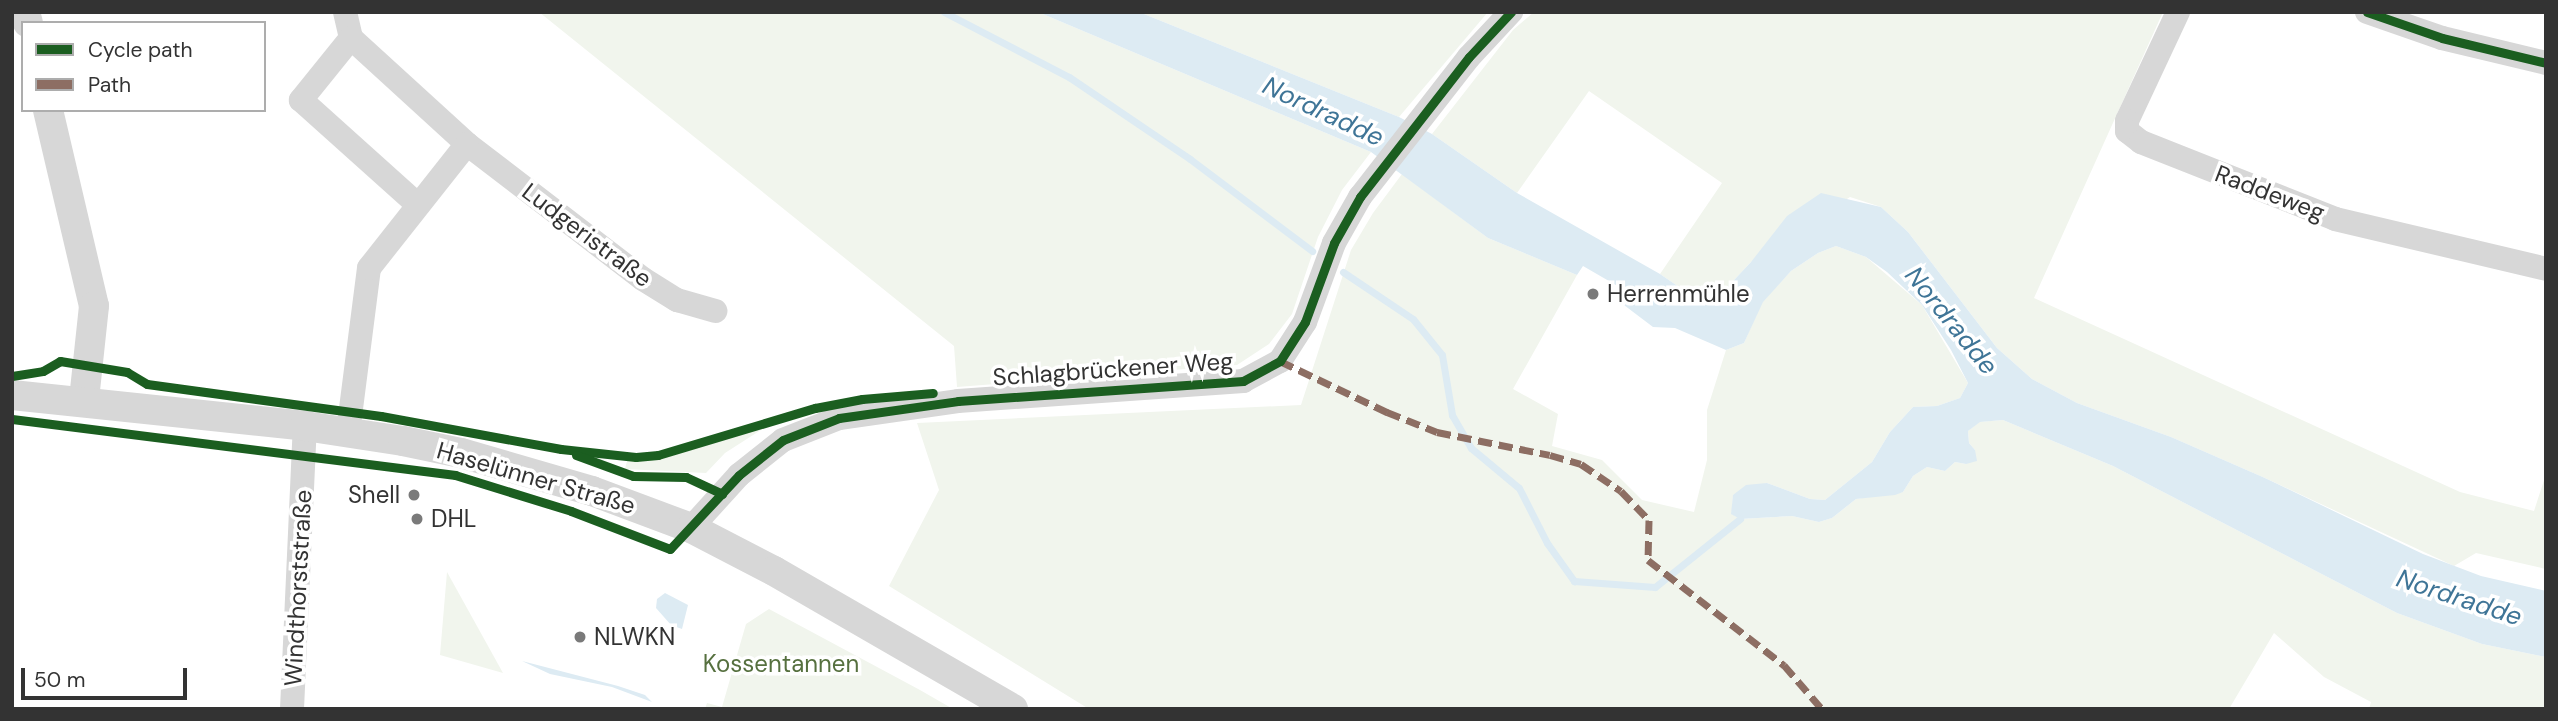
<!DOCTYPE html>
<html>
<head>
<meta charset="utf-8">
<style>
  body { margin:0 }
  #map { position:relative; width:2558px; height:721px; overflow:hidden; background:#fff; font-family:"DM Sans",sans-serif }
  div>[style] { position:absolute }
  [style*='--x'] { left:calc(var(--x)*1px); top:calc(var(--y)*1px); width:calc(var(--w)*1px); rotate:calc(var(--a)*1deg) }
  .green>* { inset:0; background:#f1f5ed }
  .water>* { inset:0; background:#ddebf3 }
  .stream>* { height:7px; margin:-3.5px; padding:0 3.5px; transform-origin:3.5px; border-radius:3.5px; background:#ddebf3 }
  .minor>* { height:24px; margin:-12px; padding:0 12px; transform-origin:12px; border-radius:12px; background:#d7d7d7 }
  .tertiary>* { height:30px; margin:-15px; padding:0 15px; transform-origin:15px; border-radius:15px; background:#d7d7d7 }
  .quiet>* { height:7px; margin-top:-3.5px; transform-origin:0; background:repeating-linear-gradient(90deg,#8d6e63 0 14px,transparent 0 21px) }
  .cycleway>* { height:9px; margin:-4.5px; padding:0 4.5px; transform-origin:4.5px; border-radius:4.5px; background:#1b5e20 }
  .dots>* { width:19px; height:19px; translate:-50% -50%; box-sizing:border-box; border:4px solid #fff; border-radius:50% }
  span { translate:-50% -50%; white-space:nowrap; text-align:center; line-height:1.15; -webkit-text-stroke:7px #fff; paint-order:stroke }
  .street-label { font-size:24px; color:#333 }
  .poi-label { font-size:24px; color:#333 }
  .left { translate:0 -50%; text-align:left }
  .right { translate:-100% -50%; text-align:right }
  .park-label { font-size:24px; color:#56703f }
  .water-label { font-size:26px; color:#3f7597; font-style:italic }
  .frame { position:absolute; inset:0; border:14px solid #333; pointer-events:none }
  .legend { position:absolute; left:21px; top:21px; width:245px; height:91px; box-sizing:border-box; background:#fff; border:2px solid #adadad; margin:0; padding:9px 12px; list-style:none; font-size:21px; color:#333 }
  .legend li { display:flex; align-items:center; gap:14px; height:35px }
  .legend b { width:35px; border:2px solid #adadad }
  .scale { position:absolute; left:21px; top:668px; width:166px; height:32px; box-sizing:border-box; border:4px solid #333; border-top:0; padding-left:9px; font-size:21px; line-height:24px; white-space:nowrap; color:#333; -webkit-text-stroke:5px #fff; paint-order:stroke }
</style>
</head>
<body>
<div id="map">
  <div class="green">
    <div style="clip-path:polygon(539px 12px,1038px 12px,1371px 152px,1342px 190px,1318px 237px,1292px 314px,1269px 344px,1237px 365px,957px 387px,954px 346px)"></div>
    <div style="clip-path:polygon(1139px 12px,1488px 12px,1399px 117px)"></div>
    <div style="clip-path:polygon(1534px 12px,2163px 12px,2034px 298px,2460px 492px,2534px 511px,2546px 474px,2546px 569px,2476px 553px,2454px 566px,2265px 478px,2171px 437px,2077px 403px,2032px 379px,1997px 348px,1908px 232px,1881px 207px,1850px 197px,1751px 262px,1719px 296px,1701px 302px,1660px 274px,1722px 183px,1589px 91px,1517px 193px,1432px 134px,1513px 30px)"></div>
    <div style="clip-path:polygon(1402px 174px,1488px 238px,1577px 275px,1513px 389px,1558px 414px,1552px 446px,1602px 460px,1642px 500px,1694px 512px,1707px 460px,1707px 410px,1726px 350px,1744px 343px,1762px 302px,1791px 271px,1818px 253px,1836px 246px,1866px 257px,1922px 305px,1968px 383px,1960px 398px,1937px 406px,1913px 407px,1890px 432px,1872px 462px,1825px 500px,1810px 499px,1767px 483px,1733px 495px,1732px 514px,1740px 519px,1792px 516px,1819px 522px,1832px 518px,1856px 499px,1903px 492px,1913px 476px,1927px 467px,1945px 471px,1955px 462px,1966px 464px,1975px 450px,1969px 443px,1968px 431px,1979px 422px,2003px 420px,2113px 466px,2397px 613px,2482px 644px,2546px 657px,2546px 709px,2369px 709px,2371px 702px,2324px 677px,2274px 633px,2229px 709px,1089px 709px,889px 586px,939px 490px,917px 423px,1301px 405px,1351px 250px,1373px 213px)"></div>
    <div style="clip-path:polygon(767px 426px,725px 453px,706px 473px,625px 469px,627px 461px,658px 458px)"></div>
    <div style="clip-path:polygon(447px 572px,503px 673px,440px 655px)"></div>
    <div style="clip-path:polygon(769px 609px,920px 690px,953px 709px,705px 709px,707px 703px,722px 707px,746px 624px)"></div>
  </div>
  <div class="water">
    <div style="clip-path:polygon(1038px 12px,1139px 12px,1399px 117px,1432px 134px,1517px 193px,1660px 274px,1701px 302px,1719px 296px,1751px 262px,1787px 216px,1821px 193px,1881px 207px,1908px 232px,1997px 348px,2032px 379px,2077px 403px,2171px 437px,2265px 478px,2423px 554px,2481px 576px,2546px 591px,2546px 657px,2482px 644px,2397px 613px,2113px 466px,2003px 420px,1980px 422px,1968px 431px,1969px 443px,1975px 450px,1977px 461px,1966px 464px,1955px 462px,1945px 471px,1927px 467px,1913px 476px,1903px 492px,1895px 495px,1856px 499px,1832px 518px,1819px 522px,1792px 516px,1740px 519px,1731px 514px,1733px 495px,1746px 485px,1767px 483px,1810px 499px,1825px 500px,1872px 462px,1890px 432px,1913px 407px,1937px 406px,1960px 398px,1968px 383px,1951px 350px,1922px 305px,1887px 272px,1866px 257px,1836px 246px,1818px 253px,1791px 271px,1763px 302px,1744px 343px,1726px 350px,1675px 328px,1653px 327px,1616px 299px,1621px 288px,1583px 266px,1577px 275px,1488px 238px,1371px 152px)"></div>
    <div style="clip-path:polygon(665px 593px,688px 605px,682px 629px,671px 625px,656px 608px,657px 599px)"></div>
    <div style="clip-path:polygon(522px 661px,618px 686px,645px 695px,652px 702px,612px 687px,550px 674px)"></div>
  </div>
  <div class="stream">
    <div style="--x:944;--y:12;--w:141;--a:27.5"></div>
    <div style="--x:1069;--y:77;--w:146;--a:34.1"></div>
    <div style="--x:1190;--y:159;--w:153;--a:37"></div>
    <div style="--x:1343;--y:272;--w:84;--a:33.9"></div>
    <div style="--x:1413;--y:319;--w:46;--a:51.1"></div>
    <div style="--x:1442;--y:355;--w:61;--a:80.5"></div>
    <div style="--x:1452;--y:415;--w:38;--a:60"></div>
    <div style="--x:1471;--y:448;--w:62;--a:39.8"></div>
    <div style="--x:1519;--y:488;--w:62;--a:63"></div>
    <div style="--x:1547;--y:543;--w:47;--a:54.6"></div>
    <div style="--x:1574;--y:581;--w:81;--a:4.2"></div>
    <div style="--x:1655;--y:587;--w:109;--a:-38.7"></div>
  </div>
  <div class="minor">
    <div style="--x:345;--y:12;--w:27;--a:77"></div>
    <div style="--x:351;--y:38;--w:157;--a:42.4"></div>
    <div style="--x:467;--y:144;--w:222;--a:37.5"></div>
    <div style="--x:643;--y:279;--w:40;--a:32"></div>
    <div style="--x:677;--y:300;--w:40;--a:16"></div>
    <div style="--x:2178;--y:12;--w:120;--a:115.1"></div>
    <div style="--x:2127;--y:121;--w:10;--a:90"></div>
    <div style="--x:2127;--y:131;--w:18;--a:38"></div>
    <div style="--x:2141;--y:142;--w:209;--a:21.6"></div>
    <div style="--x:2335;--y:219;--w:217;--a:13.3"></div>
    <div style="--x:2367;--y:12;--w:79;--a:19.1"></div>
    <div style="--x:2442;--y:38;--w:107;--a:13.5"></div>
    <div style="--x:351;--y:38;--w:80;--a:128.9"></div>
    <div style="--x:301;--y:100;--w:157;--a:41.9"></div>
    <div style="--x:348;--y:432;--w:165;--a:-82.7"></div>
    <div style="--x:369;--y:268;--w:158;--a:-51.7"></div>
    <div style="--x:691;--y:528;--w:72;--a:-47.8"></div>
    <div style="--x:739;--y:475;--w:56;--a:-38.5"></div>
    <div style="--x:783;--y:440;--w:60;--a:-21.4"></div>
    <div style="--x:839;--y:418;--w:120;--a:-8.1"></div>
    <div style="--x:958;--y:401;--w:286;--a:-4"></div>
    <div style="--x:1243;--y:381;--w:42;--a:-28.4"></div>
    <div style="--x:1280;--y:361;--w:46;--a:-57.3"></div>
    <div style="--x:1305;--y:322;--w:84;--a:-69.8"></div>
    <div style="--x:1334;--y:243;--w:53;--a:-60.5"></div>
    <div style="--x:1360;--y:197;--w:177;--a:-52.1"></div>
    <div style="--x:1469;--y:57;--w:62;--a:-47"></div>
    <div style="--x:292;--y:709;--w:283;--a:-87.4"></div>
  </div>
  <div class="tertiary">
    <div style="--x:25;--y:12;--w:11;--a:75"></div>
    <div style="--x:48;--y:110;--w:201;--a:76.8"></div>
    <div style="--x:94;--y:306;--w:95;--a:96.1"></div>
    <div style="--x:12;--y:395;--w:295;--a:6"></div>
    <div style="--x:305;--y:426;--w:99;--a:8.7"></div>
    <div style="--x:403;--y:441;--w:59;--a:11.7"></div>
    <div style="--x:461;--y:453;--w:136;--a:16.2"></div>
    <div style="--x:592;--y:491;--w:106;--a:20.5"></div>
    <div style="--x:691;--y:528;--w:93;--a:27.4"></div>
    <div style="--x:774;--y:571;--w:276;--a:30"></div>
  </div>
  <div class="quiet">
    <div style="--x:1280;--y:361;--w:119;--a:25.5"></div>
    <div style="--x:1387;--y:412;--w:54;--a:21.8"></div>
    <div style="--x:1437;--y:432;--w:115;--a:11.5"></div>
    <div style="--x:1550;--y:455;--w:32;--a:16"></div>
    <div style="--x:1581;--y:464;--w:48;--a:34"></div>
    <div style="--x:1621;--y:491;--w:40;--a:46"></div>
    <div style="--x:1649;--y:520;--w:40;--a:91.4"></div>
    <div style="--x:1648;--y:560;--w:172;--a:37.7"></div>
    <div style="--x:1784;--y:665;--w:58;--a:49.2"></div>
  </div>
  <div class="cycleway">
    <div style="--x:2367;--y:12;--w:79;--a:19.1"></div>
    <div style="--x:2442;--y:38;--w:107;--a:13.5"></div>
    <div style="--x:12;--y:376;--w:31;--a:-9"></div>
    <div style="--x:43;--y:371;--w:20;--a:-30"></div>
    <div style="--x:60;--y:361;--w:68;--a:9.3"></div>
    <div style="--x:127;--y:372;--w:23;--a:31"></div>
    <div style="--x:147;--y:384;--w:236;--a:7.8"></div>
    <div style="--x:381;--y:416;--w:183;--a:10.4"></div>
    <div style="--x:561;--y:449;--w:75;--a:6.1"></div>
    <div style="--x:636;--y:457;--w:22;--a:-5"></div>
    <div style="--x:658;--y:455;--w:164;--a:-16.7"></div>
    <div style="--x:815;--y:408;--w:48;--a:-10.8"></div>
    <div style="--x:862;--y:399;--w:71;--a:-4.8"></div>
    <div style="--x:12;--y:419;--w:447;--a:7.2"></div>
    <div style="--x:455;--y:475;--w:121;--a:17.2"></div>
    <div style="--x:571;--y:511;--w:106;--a:21"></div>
    <div style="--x:670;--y:549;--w:101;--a:-47"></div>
    <div style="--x:739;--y:475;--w:56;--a:-38.5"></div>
    <div style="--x:783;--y:440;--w:60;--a:-21.4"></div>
    <div style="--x:839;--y:418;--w:120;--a:-8.1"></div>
    <div style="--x:958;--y:401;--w:286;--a:-4"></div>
    <div style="--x:1243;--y:381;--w:42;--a:-28.4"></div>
    <div style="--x:1280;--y:361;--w:46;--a:-57.3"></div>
    <div style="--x:1305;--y:322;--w:84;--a:-69.8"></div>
    <div style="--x:1334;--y:243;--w:53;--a:-60.5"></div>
    <div style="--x:1360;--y:197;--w:177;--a:-52.1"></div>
    <div style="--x:1469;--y:57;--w:62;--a:-47"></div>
    <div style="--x:576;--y:455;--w:61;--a:20.2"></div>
    <div style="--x:633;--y:476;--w:53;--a:1.1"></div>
    <div style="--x:686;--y:477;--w:40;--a:25"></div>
  </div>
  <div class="dots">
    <div style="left:1593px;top:294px;background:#7a7a7a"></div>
    <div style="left:414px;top:495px;background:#7a7a7a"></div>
    <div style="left:417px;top:519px;background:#7a7a7a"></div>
    <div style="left:580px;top:637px;background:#7a7a7a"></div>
  </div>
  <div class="street-label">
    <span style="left:2270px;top:193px;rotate:21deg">Raddeweg</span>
    <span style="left:587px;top:235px;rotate:37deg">Ludgeristraße</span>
    <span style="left:1113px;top:369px;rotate:-4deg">Schlagbrückener Weg</span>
    <span style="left:536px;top:478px;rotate:16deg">Haselünner Straße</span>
    <span style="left:298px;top:588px;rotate:-87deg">Windthorststraße</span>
  </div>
  <div class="poi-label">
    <span class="left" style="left:1607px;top:294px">Herrenmühle</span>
    <span class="right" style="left:400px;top:495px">Shell</span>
    <span class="left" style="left:431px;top:519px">DHL</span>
    <span class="left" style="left:594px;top:637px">NLWKN</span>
  </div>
  <div class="park-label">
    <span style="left:781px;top:664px">Kossentannen</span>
  </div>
  <div class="water-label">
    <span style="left:1323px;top:112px;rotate:25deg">Nordradde</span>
    <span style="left:1951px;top:321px;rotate:51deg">Nordradde</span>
    <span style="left:2459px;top:598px;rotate:18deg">Nordradde</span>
  </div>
  <div class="frame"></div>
  <ul class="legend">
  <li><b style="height:9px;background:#1b5e20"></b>Cycle path</li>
  <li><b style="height:9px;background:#8d6e63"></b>Path</li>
  </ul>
  <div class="scale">50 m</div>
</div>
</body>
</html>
